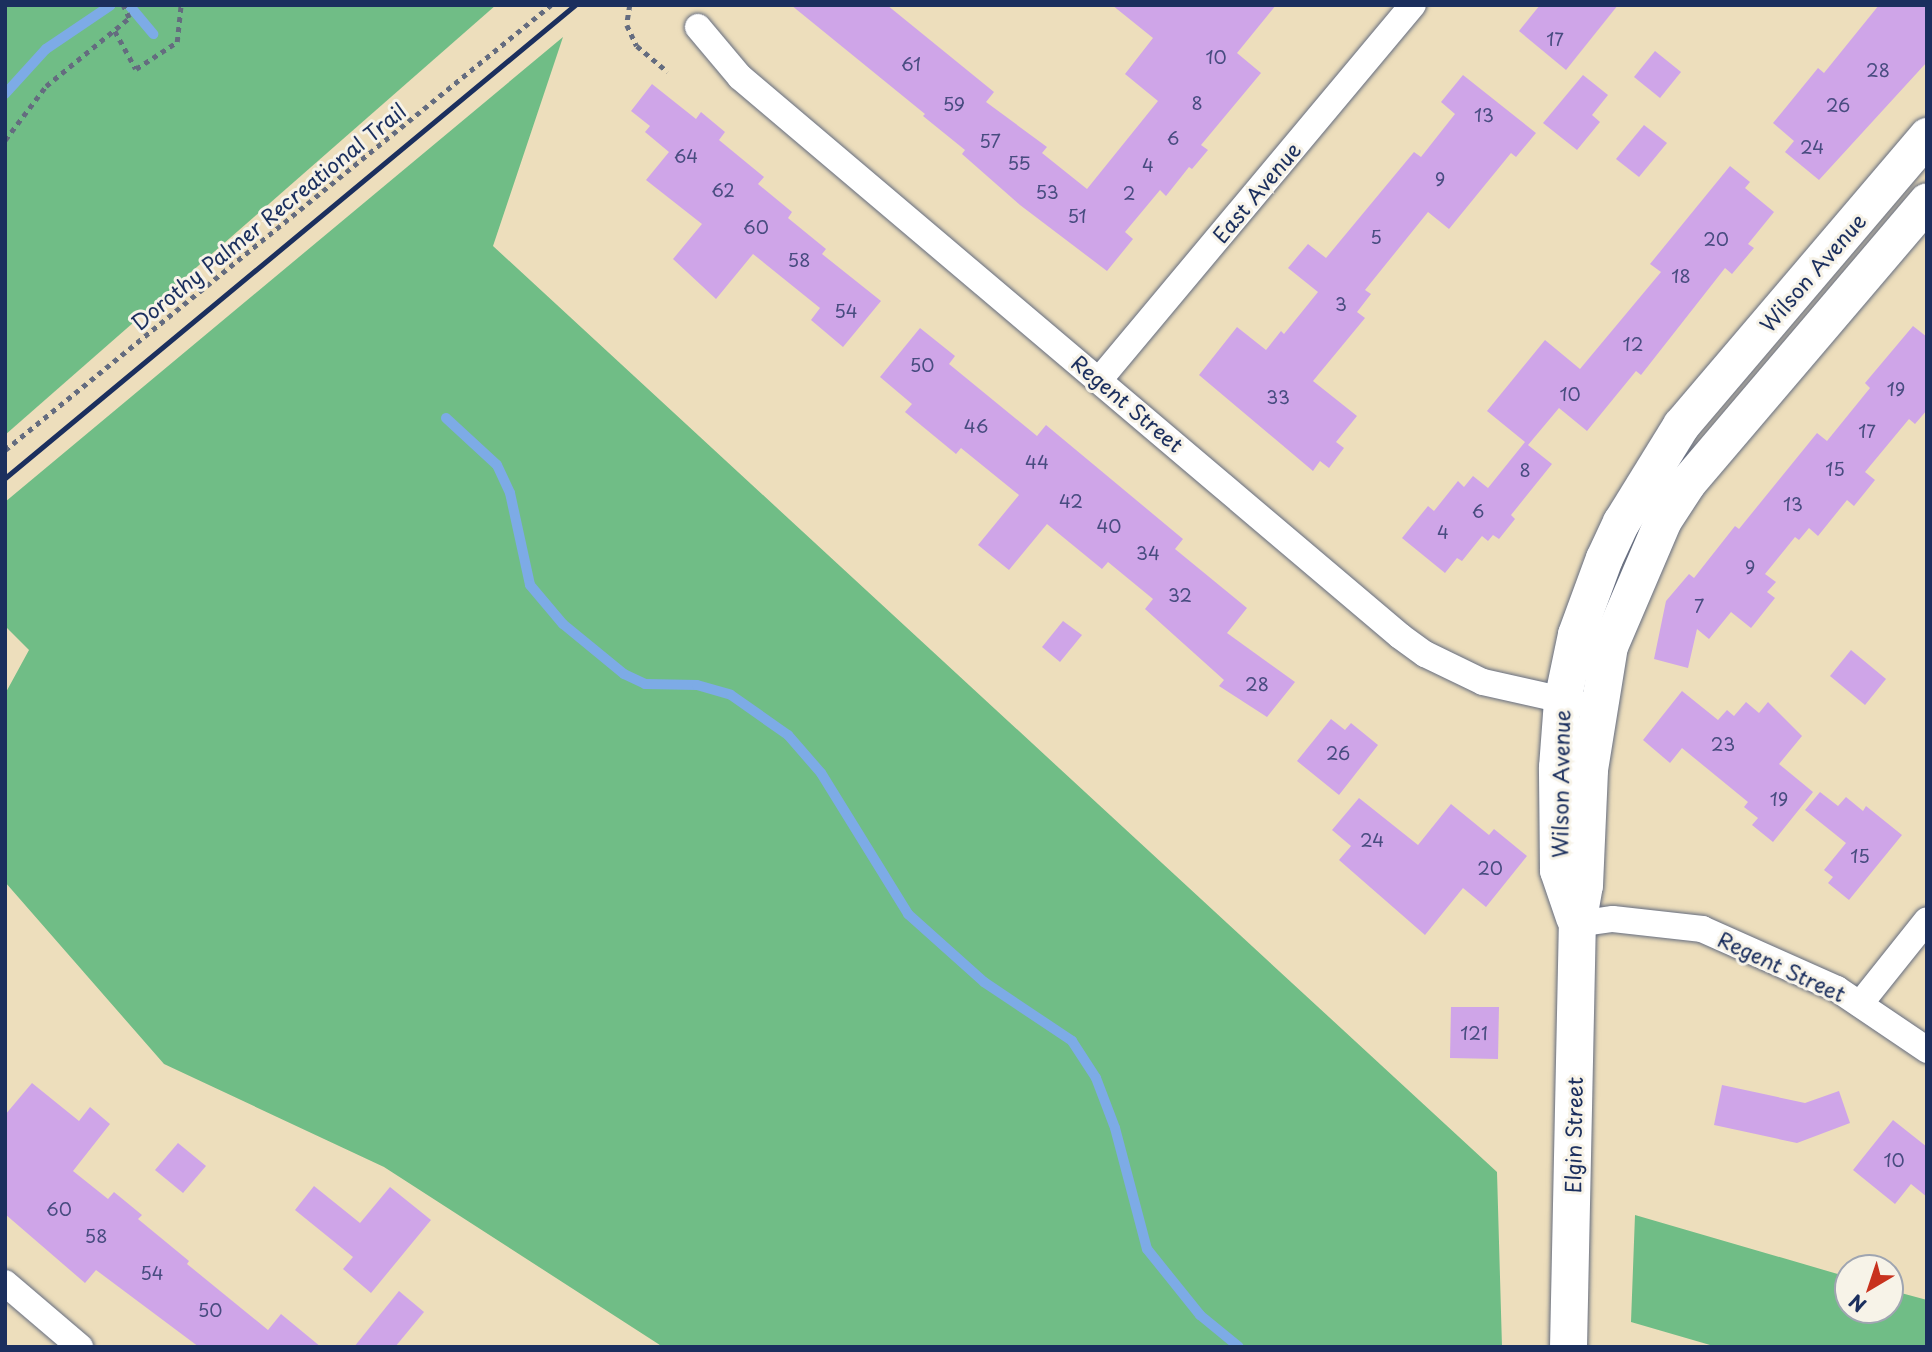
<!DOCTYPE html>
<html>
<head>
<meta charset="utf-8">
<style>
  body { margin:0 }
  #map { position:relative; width:1932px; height:1352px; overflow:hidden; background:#eddebc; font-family:"Playpen Sans",sans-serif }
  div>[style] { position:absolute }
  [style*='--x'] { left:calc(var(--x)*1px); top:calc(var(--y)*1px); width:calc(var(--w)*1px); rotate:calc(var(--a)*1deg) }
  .forest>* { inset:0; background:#70bd86 }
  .stream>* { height:10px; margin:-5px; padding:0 5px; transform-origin:5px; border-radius:5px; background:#7dabe6 }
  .building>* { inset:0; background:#cfa5e8 }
  .path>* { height:4.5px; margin-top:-2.25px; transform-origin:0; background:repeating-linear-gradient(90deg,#646c7f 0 5px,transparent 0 10px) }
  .roads { filter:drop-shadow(0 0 2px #646c7f) drop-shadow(0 0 2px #646c7f) }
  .street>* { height:26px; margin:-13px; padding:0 13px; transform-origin:13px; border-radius:13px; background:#fff }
  .secondary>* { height:37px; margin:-18.5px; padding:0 18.5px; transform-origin:18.5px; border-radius:18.5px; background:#fff }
  .rail>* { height:5px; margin:-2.5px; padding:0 2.5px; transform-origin:2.5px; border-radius:2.5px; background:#1b2f5e }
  span { translate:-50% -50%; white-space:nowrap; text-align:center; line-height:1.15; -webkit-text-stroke:6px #f7f3e8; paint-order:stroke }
  .number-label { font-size:18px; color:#484c80 }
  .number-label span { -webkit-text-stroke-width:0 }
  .street-label { font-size:21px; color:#1b2f5e }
  .frame { position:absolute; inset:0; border:7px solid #1b2f5e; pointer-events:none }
  .north { position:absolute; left:1834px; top:1254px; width:70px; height:70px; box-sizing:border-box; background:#f7f3e8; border:2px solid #9fa5b1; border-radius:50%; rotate:219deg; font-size:19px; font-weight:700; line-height:28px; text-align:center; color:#1b2f5e }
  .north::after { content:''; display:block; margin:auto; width:24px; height:32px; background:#c8321e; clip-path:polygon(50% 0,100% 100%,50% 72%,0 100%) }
</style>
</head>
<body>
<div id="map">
  <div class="forest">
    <div style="clip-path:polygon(5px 5px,496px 5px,5px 435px)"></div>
    <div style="clip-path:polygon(563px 37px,493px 246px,1497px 1172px,1502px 1347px,663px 1347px,384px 1167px,164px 1064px,5px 882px,5px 694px,29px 650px,5px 626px,5px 502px)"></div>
    <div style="clip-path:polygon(1635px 1215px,1848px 1277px,1848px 1310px,1890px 1310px,1890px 1290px,1927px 1300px,1927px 1347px,1717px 1347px,1631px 1322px)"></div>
  </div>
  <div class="stream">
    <div style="--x:129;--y:5;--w:38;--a:50"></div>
    <div style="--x:5;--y:94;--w:61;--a:-47.7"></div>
    <div style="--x:46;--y:49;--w:78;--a:-34.1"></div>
    <div style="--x:446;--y:418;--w:69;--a:42.7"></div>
    <div style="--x:497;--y:465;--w:31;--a:65"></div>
    <div style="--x:510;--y:493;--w:94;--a:77.7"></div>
    <div style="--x:530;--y:585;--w:51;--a:49.8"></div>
    <div style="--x:563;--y:624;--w:79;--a:39.3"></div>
    <div style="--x:624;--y:674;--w:23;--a:25"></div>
    <div style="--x:645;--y:684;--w:52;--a:1.1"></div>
    <div style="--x:697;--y:685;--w:35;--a:16"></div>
    <div style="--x:731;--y:695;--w:70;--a:35.1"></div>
    <div style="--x:788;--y:735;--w:50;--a:49"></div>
    <div style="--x:821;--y:773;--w:166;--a:58.3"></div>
    <div style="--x:908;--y:914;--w:102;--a:41.8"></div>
    <div style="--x:984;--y:982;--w:106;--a:33.8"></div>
    <div style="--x:1072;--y:1041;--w:44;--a:57"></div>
    <div style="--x:1096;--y:1078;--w:53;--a:69.2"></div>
    <div style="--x:1115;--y:1128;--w:125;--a:75.2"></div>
    <div style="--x:1147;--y:1249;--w:85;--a:51.2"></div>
    <div style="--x:1200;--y:1315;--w:50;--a:39.4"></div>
  </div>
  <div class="building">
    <div style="clip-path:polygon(791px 5px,887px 5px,994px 92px,986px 102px,1047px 147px,1042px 153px,1087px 189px,1158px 101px,1125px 74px,1153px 38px,1112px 5px,1276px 5px,1237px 53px,1261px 73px,1201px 145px,1208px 150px,1192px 169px,1189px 167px,1166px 196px,1160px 190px,1125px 232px,1133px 239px,1107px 271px,1020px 205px,962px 154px,965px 150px,923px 116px,925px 114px)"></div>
    <div style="clip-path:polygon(1540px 5px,1618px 5px,1566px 70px,1519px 31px)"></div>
    <div style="clip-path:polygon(1879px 5px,1927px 5px,1927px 62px,1819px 180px,1785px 152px,1794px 141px,1773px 123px,1818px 68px,1824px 73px)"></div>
    <div style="clip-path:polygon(1655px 51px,1681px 72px,1660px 98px,1634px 77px)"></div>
    <div style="clip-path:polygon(1463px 75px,1536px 133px,1516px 157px,1511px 153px,1449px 229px,1428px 212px,1365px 290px,1371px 294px,1357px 312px,1365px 318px,1313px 381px,1357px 416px,1336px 442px,1344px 448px,1329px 468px,1320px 461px,1313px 471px,1199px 375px,1237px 327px,1266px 350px,1281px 331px,1284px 334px,1318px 292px,1288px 268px,1308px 244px,1326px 258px,1414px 152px,1421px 157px,1455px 114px,1441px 102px)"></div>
    <div style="clip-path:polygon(1583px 75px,1608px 95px,1592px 115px,1600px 122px,1577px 150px,1543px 123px)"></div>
    <div style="clip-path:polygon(652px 84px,696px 119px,701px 112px,725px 132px,719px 140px,764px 177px,758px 184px,792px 212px,788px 218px,826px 249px,822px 254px,881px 301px,843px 347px,811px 320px,820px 308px,753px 254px,716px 299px,673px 259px,702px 224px,646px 180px,669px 152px,645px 132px,650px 126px,631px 111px)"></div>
    <div style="clip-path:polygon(1644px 125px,1667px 143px,1639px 177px,1616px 159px)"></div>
    <div style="clip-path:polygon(1730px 166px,1750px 182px,1745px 188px,1774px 212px,1748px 244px,1754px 248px,1732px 274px,1725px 268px,1641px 375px,1636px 371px,1587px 431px,1559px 408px,1528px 445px,1552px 464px,1511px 515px,1515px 519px,1499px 539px,1493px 535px,1488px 541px,1482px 536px,1462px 561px,1457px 558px,1445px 573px,1402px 538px,1428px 506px,1434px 511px,1458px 481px,1464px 487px,1473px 476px,1488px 488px,1525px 442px,1487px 411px,1545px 340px,1580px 369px,1661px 272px,1650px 264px)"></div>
    <div style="clip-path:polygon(1913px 326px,1927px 337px,1927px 410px,1915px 424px,1909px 419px,1865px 472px,1875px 480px,1854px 506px,1847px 500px,1818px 536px,1809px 528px,1799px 540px,1795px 537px,1765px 574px,1776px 582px,1767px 592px,1775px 598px,1751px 628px,1731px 612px,1709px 639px,1697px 629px,1688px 668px,1654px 659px,1666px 601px,1689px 574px,1694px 578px,1735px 526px,1739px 529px,1817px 433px,1827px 441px,1870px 388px,1865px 383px)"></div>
    <div style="clip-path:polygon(920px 328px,955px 356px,949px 364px,1037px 436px,1046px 425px,1183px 539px,1175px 549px,1247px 608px,1227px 633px,1295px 682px,1267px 717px,1219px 686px,1224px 680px,1145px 609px,1153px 599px,1108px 562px,1102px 569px,1047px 524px,1009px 570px,978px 545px,1019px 495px,961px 448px,956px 454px,905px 412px,912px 404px,880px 377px)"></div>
    <div style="clip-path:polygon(1063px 621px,1082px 635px,1060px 662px,1042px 647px)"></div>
    <div style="clip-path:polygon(1851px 650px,1886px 679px,1865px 705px,1830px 676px)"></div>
    <div style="clip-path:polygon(1682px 691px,1718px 720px,1727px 710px,1734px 716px,1746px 702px,1759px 713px,1768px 702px,1802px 736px,1779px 764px,1813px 792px,1773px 842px,1752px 825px,1758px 818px,1744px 807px,1748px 802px,1682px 748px,1670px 763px,1643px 740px)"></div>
    <div style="clip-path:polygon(1331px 719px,1345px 730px,1351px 723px,1378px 745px,1339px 795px,1297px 761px)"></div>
    <div style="clip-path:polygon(1820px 792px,1838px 806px,1846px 797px,1863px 811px,1866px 806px,1902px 835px,1849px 900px,1828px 883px,1833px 877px,1824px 870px,1846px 843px,1805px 810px)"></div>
    <div style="clip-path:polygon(1359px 798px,1418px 845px,1451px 804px,1489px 835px,1494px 829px,1527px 856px,1486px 907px,1463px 888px,1425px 935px,1339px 860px,1351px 846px,1332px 830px)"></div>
    <div style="clip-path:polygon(1451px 1007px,1499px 1007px,1498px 1059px,1450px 1058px)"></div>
    <div style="clip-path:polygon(32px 1083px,79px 1121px,90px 1107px,110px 1124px,73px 1171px,108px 1199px,114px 1192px,142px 1215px,138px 1219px,189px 1261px,187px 1264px,268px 1330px,281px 1314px,321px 1347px,199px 1347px,96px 1270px,85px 1283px,5px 1214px,5px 1115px)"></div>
    <div style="clip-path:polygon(1722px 1085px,1805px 1103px,1839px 1091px,1850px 1123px,1797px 1143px,1714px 1125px)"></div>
    <div style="clip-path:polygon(1893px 1120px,1927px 1147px,1927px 1197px,1911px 1184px,1895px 1204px,1853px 1170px)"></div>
    <div style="clip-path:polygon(178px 1143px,206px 1166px,183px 1193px,155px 1170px)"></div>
    <div style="clip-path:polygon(314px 1186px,360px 1223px,390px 1187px,431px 1220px,371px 1293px,343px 1269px,353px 1257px,295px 1210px)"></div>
    <div style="clip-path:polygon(399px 1291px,424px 1312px,395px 1347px,354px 1347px)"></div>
  </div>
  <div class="path">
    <div style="--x:630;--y:5;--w:20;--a:99"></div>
    <div style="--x:627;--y:25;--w:23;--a:65"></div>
    <div style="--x:637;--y:46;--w:40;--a:40"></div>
    <div style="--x:115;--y:31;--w:43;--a:61.1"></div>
    <div style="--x:136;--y:69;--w:49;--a:-33.4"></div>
    <div style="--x:177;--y:42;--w:37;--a:-84"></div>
    <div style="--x:5;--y:140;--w:68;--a:-52.8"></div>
    <div style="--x:46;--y:86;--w:107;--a:-39.3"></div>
    <div style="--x:129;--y:18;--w:14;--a:-115"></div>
    <div style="--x:5;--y:450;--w:704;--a:-39.18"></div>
  </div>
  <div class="roads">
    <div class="street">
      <div style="--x:698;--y:27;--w:65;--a:50"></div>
      <div style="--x:740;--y:77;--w:865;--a:40.26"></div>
      <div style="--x:1400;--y:636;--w:31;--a:36"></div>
      <div style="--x:1425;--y:654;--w:64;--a:25.8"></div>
      <div style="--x:1483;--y:682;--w:96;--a:12.6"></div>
      <div style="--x:1100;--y:379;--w:488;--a:-50.1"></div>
      <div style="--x:1577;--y:924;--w:36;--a:-8"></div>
      <div style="--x:1613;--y:919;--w:90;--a:6.4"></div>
      <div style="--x:1702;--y:929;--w:148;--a:24"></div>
      <div style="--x:1837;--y:989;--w:109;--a:34.1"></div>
      <div style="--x:1860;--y:1004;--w:107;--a:-51.4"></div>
      <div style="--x:5;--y:1283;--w:99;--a:40.5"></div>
    </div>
    <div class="secondary">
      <div style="--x:1574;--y:917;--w:50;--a:-108.8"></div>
      <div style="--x:1558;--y:870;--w:103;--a:-90.6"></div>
      <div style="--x:1557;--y:767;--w:66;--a:-85.7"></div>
      <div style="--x:1562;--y:701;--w:68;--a:-78.2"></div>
      <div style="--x:1576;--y:634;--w:81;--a:-69.8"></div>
      <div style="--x:1604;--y:558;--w:40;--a:-65"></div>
      <div style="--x:1621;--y:522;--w:114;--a:-58.3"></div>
      <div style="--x:1681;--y:425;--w:380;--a:-49.6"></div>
      <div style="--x:1568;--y:1347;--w:423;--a:-88.8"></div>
      <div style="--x:1577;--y:924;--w:40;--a:-80"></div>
      <div style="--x:1584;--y:885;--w:116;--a:-87.5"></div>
      <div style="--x:1589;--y:769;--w:125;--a:-80.8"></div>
      <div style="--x:1609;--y:646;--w:137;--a:-66.8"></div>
      <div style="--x:1663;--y:520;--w:44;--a:-57"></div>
      <div style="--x:1687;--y:483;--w:370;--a:-49.6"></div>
    </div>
  </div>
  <div class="rail">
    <div style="--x:5;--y:478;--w:741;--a:-39.69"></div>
  </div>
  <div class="number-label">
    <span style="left:1555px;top:39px">17</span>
    <span style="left:1216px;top:57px">10</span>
    <span style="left:911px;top:64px">61</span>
    <span style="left:1878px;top:70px">28</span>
    <span style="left:1197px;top:103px">8</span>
    <span style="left:954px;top:104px">59</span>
    <span style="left:1838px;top:105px">26</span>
    <span style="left:1484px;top:115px">13</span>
    <span style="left:1173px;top:138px">6</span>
    <span style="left:990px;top:141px">57</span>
    <span style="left:1812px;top:147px">24</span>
    <span style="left:686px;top:156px">64</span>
    <span style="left:1019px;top:163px">55</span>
    <span style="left:1148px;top:165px">4</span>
    <span style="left:1440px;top:179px">9</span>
    <span style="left:723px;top:190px">62</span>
    <span style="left:1047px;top:192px">53</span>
    <span style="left:1129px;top:193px">2</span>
    <span style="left:1077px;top:216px">51</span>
    <span style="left:756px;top:227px">60</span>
    <span style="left:1376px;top:237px">5</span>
    <span style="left:1716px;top:239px">20</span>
    <span style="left:799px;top:260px">58</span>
    <span style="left:1681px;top:276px">18</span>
    <span style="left:1341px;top:304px">3</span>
    <span style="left:846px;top:311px">54</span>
    <span style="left:1633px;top:344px">12</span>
    <span style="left:922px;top:365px">50</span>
    <span style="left:1896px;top:389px">19</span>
    <span style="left:1570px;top:394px">10</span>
    <span style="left:1278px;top:397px">33</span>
    <span style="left:976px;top:426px">46</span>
    <span style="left:1867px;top:431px">17</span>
    <span style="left:1037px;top:462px">44</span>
    <span style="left:1835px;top:469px">15</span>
    <span style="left:1525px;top:470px">8</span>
    <span style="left:1071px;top:501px">42</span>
    <span style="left:1793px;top:504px">13</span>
    <span style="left:1478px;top:511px">6</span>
    <span style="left:1109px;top:526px">40</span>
    <span style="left:1443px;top:532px">4</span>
    <span style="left:1148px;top:553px">34</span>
    <span style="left:1750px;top:567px">9</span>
    <span style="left:1180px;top:595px">32</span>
    <span style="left:1699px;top:606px">7</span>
    <span style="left:1257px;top:684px">28</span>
    <span style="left:1723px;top:744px">23</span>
    <span style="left:1338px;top:753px">26</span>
    <span style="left:1779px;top:799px">19</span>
    <span style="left:1372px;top:840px">24</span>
    <span style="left:1860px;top:856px">15</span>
    <span style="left:1490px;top:868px">20</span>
    <span style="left:1474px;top:1033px">121</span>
    <span style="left:1894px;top:1160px">10</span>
    <span style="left:59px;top:1209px">60</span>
    <span style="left:96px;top:1236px">58</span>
    <span style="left:152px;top:1273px">54</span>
    <span style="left:210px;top:1310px">50</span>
  </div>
  <div class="street-label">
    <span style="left:1256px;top:192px;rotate:-50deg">East Avenue</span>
    <span style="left:268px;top:216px;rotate:-39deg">Dorothy Palmer Recreational Trail</span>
    <span style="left:1812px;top:272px;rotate:-49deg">Wilson Avenue</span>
    <span style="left:1128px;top:403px;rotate:40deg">Regent Street</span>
    <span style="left:1560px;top:784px;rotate:-89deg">Wilson Avenue</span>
    <span style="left:1782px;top:966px;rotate:25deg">Regent Street</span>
    <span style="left:1573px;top:1135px;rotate:-89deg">Elgin Street</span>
  </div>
  <div class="frame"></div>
  <div class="north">N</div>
</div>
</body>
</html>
